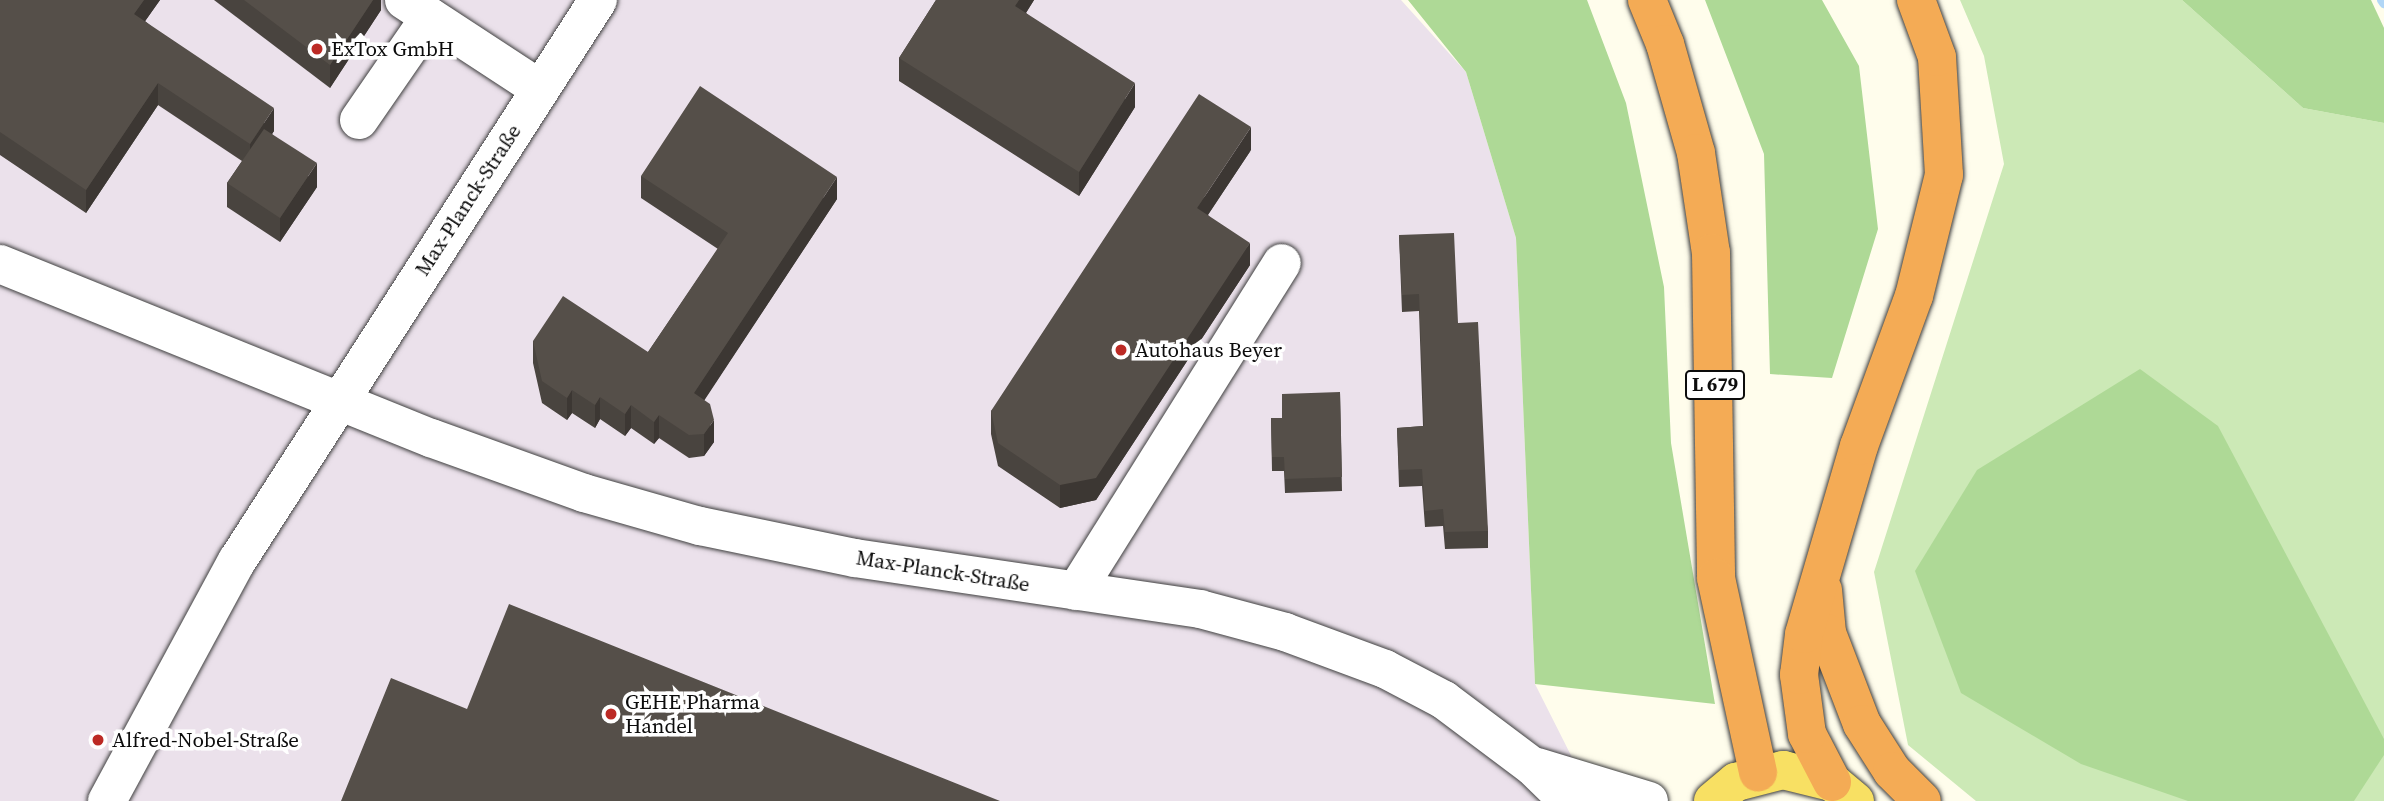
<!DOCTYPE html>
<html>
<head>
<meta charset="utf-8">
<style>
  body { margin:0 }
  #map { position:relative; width:2384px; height:801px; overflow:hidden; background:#fffdec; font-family:"Source Serif 4",serif }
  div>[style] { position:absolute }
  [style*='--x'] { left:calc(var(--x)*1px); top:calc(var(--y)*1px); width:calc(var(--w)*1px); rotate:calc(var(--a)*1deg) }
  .industrial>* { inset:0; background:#ebe1eb }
  .green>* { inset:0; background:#cce9b6 }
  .forest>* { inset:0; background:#aed996 }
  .stream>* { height:10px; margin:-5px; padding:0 5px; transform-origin:5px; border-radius:5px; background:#b1d6f6 }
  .roads { filter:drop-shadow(0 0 2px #3f3f3f) drop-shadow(0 0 2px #3f3f3f) }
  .minor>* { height:38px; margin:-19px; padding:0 19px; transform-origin:19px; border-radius:19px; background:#fff }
  .major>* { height:38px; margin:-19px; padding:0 19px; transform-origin:19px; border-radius:19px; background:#f8e063 }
  .highway>* { height:38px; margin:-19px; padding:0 19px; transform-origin:19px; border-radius:19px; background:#f4ab55 }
  .wall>* { inset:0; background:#49443f }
  .shaded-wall>* { inset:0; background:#3c3733 }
  .building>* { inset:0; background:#554f49 }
  .dots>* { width:19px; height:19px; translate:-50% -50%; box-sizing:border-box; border:4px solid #fff; border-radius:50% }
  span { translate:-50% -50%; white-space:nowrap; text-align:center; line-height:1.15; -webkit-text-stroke:7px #fff; paint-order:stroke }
  .shield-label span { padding:2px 5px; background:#fff; border:2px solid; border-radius:5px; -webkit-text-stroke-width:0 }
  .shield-label { font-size:19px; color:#0c0c0c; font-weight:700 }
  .poi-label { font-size:21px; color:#0c0c0c }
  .left { translate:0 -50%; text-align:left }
  .street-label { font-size:21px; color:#0c0c0c }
</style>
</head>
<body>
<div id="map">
  <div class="industrial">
    <div style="clip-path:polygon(0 0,1401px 0,1466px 72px,1516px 238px,1535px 684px,1594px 801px,0 801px)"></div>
  </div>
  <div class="green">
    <div style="clip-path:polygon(1960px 0,2182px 0,2303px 108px,2384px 123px,2384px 801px,1976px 801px,1908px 745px,1874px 572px,2004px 164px,1984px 56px)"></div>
  </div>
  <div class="forest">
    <div style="clip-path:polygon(1408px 0,1587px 0,1626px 103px,1664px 287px,1671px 443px,1715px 704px,1535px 684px,1516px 238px,1466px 72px)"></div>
    <div style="clip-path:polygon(1705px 0,1822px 0,1859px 66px,1878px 229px,1832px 378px,1770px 374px,1764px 154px)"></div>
    <div style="clip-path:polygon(2182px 0,2371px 0,2384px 28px,2384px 123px,2303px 108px)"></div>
    <div style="clip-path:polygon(2140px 369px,2218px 426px,2384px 739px,2384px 755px,2354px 801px,2188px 801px,2081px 764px,1961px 693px,1915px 571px,1977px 470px)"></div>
  </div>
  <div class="stream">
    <div style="--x:2382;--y:0;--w:4;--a:56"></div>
  </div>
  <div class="roads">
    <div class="minor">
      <div style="--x:404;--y:0;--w:163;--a:33.2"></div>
      <div style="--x:359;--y:120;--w:125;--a:-55.4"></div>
      <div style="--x:0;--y:264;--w:465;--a:22"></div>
      <div style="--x:431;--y:438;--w:163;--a:19.8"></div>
      <div style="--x:584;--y:493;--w:121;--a:15.9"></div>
      <div style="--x:700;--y:526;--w:158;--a:11.7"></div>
      <div style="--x:855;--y:558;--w:349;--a:8.4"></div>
      <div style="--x:1200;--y:609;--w:88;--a:15.1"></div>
      <div style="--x:1285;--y:632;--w:107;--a:20.3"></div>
      <div style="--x:1385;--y:669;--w:67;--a:27.7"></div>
      <div style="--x:1444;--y:700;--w:110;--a:36.9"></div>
      <div style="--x:1532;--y:766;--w:50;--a:44.2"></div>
      <div style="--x:1076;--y:591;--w:387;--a:-57.9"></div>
      <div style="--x:1537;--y:767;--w:117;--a:16.9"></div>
      <div style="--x:107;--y:801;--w:273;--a:-61.6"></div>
      <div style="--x:237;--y:561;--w:667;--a:-57.24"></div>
    </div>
    <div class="major">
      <div style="--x:1713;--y:801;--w:30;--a:-40"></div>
      <div style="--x:1736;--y:782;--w:49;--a:-14.3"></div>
      <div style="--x:1783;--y:770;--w:50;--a:13.8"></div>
      <div style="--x:1832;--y:782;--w:30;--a:40"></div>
    </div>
    <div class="highway">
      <div style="--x:1647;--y:0;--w:48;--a:67.8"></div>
      <div style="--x:1665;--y:44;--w:113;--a:74.1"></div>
      <div style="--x:1696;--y:153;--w:101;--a:81.5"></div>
      <div style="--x:1711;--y:253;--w:325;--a:89.1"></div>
      <div style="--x:1716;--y:578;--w:199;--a:77.8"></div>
      <div style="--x:1823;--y:590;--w:43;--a:84.7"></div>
      <div style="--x:1827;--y:633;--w:97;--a:69"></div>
      <div style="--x:1862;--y:724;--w:56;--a:57.4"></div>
      <div style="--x:1892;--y:771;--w:42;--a:45"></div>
      <div style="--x:1832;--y:782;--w:54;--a:-117.5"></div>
      <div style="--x:1807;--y:734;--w:60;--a:-97.7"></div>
      <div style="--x:1799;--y:675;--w:41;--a:-83"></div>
      <div style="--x:1804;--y:634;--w:196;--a:-73.7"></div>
      <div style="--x:1859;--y:446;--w:160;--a:-69.9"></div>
      <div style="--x:1914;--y:296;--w:125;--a:-76.1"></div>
      <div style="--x:1944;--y:175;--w:118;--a:-93.4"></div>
      <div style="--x:1937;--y:57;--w:61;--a:-110.2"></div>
    </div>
  </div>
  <div class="wall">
    <div style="clip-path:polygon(0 0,160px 0,145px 21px,274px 131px,272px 134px,317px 187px,280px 242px,227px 207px,227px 183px,242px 161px,158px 105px,86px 213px,0 155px)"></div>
    <div style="clip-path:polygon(214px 0,381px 0,381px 10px,330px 88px)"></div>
    <div style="clip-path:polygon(936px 0,1034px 0,1026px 13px,1135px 107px,1079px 196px,899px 81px,899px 58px)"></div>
    <div style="clip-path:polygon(1251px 150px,1208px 215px,1250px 265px,1096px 500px,1060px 508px,998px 466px,991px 434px,991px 411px)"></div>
    <div style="clip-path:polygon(641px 176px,837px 199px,704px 400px,714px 442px,704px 456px,689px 458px,659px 438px,654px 444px,631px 428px,625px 436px,600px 419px,595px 428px,572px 413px,567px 420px,542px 403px,533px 363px,533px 341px,648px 352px,718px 249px,641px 198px)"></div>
    <div style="clip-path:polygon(1399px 235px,1458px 323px,1488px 531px,1488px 548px,1445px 549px,1443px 526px,1425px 527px,1422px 486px,1399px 487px,1397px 428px,1423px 426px,1419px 311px,1402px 312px)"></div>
    <div style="clip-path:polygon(1340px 392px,1342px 491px,1285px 493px,1284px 471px,1272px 471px,1271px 418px,1282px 418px)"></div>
  </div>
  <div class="shaded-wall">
    <div style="clip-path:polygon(144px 0,160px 0,134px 37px,134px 14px)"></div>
    <div style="clip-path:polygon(373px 0,381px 0,381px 10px,330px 88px,330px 65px)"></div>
    <div style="clip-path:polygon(1019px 0,1034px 0,1015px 30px,1015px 6px)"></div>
    <div style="clip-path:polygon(158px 83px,158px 105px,86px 213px,86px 190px)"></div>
    <div style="clip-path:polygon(1135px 83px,1135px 107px,1079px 196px,1079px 172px)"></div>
    <div style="clip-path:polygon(274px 108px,274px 131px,250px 167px,250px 144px)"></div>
    <div style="clip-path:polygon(1251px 127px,1251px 150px,1197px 231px,1197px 208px)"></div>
    <div style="clip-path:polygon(317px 163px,317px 187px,280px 242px,280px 218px)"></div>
    <div style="clip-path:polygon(837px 177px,837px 199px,694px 416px,694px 393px)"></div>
    <div style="clip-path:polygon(1250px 243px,1250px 265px,1096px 500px,1060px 508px,1060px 485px)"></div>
    <div style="clip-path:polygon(572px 390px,572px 413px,567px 420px,567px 398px)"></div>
    <div style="clip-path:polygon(600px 397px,600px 419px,595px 428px,595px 405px)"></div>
    <div style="clip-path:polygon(631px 405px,631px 428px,625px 436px,625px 414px)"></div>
    <div style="clip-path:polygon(659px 415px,659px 438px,654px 444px,654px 422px)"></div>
    <div style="clip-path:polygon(714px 420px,714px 442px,704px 456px,704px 434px)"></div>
  </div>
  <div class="building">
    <div style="clip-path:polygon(0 0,144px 0,134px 14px,274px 108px,250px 144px,158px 83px,86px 190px,0 132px)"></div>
    <div style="clip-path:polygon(244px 0,373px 0,330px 65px)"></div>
    <div style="clip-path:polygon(936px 0,1019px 0,1015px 6px,1135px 83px,1079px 172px,899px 58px)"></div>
    <div style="clip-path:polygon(700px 86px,837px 177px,694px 393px,710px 404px,714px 420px,704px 434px,689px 435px,659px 415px,654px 422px,631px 405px,625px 414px,600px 397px,595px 405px,572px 390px,567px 398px,542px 381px,533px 341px,563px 296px,648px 352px,728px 233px,641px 176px)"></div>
    <div style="clip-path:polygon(1199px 94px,1251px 127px,1197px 208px,1250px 243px,1096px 478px,1060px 485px,998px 443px,991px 411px)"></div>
    <div style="clip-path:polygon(264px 129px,317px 163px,280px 218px,227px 183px)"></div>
    <div style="clip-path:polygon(1454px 233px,1458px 323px,1478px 322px,1488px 531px,1445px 532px,1443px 509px,1425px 511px,1422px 469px,1399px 470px,1397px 428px,1424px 426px,1419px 294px,1402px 295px,1399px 235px)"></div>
    <div style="clip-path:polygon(1340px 392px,1342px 477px,1285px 479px,1284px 457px,1272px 457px,1271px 418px,1282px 418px,1282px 394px)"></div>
    <div style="clip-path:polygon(509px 604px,1000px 801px,341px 801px,391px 678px,467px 709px)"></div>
  </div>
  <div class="dots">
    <div style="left:317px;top:49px;background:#bc2a25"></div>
    <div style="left:1121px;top:350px;background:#bc2a25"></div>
    <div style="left:611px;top:714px;background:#bc2a25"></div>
    <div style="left:98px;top:740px;background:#bc2a25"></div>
  </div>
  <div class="shield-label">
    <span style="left:1715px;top:385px">L 679</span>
  </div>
  <div class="poi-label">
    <span class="left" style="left:331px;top:49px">ExTox GmbH</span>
    <span class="left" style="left:1135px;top:350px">Autohaus Beyer</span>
    <span class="left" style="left:625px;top:714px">GEHE Pharma<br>Handel</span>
    <span class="left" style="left:112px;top:740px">Alfred-Nobel-Straße</span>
  </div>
  <div class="street-label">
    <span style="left:468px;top:200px;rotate:-57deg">Max-Planck-Straße</span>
    <span style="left:943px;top:571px;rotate:9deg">Max-Planck-Straße</span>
  </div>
</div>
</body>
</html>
